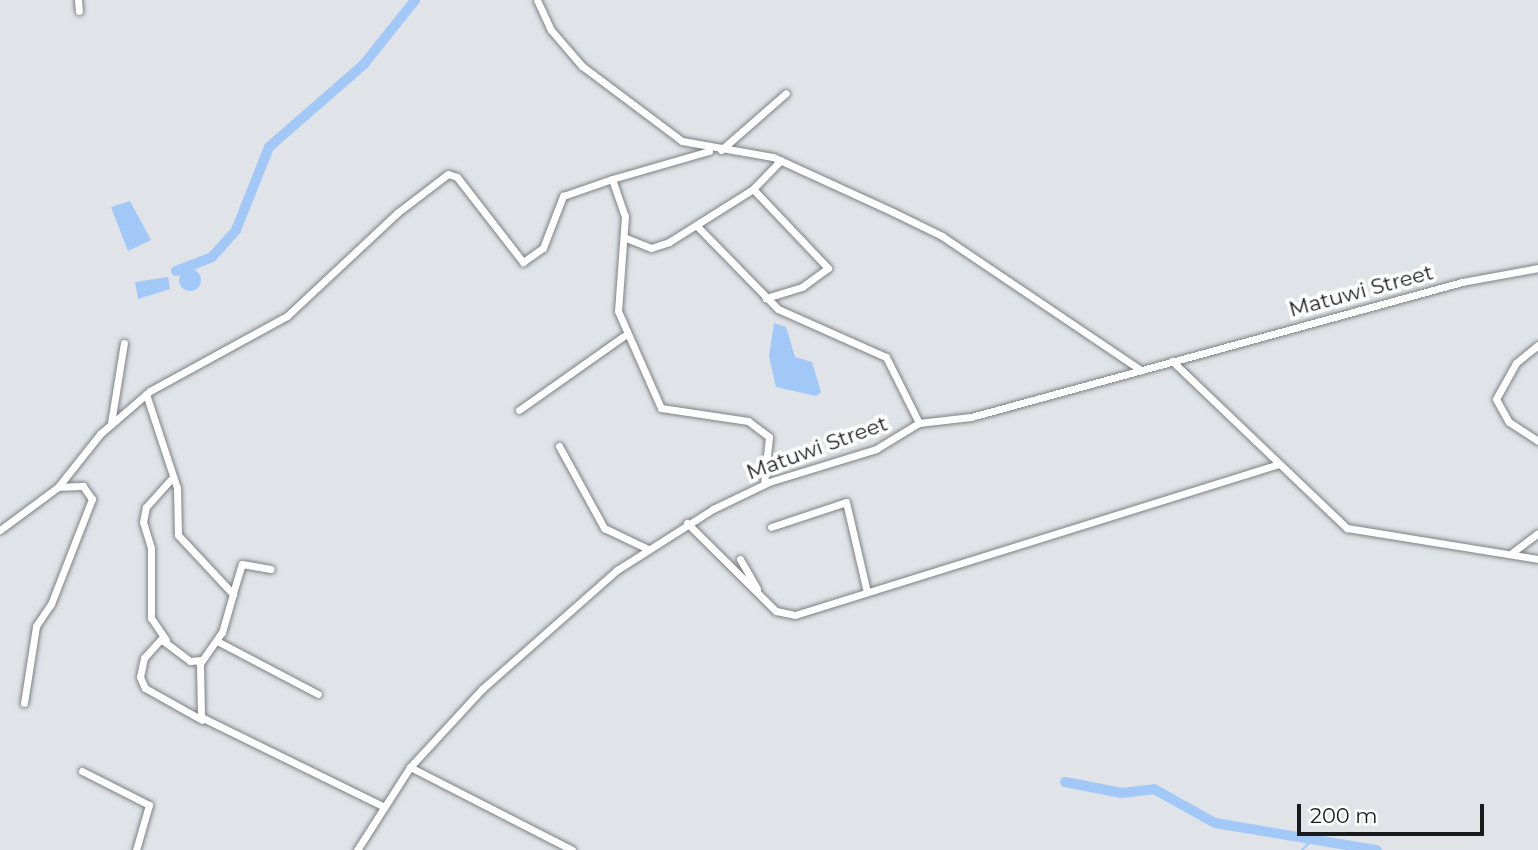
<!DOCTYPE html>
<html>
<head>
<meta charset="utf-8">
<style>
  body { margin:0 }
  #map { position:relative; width:1538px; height:850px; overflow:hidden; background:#e0e3e7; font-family:Montserrat,sans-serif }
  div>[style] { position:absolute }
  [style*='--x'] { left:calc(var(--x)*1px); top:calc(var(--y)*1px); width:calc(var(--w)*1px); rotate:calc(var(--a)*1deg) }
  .water>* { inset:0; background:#a2c8f7 }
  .round { border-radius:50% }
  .stream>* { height:2px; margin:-1px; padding:0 1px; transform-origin:1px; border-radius:1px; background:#a2c8f7 }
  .river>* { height:10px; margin:-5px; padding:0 5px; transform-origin:5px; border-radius:5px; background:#a2c8f7 }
  .roads { filter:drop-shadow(0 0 2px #7d8084) drop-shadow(0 0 2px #7d8084) }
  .street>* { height:7px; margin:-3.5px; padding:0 3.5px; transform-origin:3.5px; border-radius:3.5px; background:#fff }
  span { translate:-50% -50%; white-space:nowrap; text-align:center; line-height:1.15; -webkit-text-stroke:7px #fff; paint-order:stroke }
  .street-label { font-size:21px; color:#1a1b1d }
  .scale { position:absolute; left:1297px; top:804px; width:187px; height:32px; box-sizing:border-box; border:4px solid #1a1b1d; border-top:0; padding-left:9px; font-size:21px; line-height:24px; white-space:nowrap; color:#1a1b1d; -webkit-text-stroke:5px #fff; paint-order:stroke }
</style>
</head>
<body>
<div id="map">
  <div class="water">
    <div style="clip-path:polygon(130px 201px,151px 240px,128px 251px,111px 207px)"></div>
    <div class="round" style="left:179px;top:269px;width:22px;height:22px"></div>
    <div style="clip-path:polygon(168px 277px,170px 289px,138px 299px,135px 282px)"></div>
    <div style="clip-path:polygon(774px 323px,786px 327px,795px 357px,812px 362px,821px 392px,816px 396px,776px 387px,769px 356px)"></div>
  </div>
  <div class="stream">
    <div style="--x:1302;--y:850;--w:17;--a:-45"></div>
  </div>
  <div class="river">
    <div style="--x:176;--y:271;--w:39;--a:-21"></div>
    <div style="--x:212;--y:257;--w:36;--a:-48"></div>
    <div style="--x:236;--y:230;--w:89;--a:-68.3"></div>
    <div style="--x:269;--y:147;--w:126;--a:-41.1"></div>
    <div style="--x:364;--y:64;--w:82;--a:-51.4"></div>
    <div style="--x:1065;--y:782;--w:58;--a:10.9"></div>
    <div style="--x:1122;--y:793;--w:32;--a:-7"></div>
    <div style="--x:1154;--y:789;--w:70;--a:29.1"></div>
    <div style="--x:1215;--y:823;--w:164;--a:9.5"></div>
  </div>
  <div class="roads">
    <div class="street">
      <div style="--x:78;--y:0;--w:11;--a:85"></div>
      <div style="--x:537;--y:0;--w:33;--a:65"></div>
      <div style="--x:551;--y:30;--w:48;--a:49.3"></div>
      <div style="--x:582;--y:66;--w:125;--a:36.9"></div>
      <div style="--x:682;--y:141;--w:92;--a:10"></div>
      <div style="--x:773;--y:157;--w:132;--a:24.6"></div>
      <div style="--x:893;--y:212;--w:55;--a:26.1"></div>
      <div style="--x:942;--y:236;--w:240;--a:34"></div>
      <div style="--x:721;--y:150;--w:86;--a:-41.2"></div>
      <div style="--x:709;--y:151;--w:101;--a:163.9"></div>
      <div style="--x:612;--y:179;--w:39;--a:71"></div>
      <div style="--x:625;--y:216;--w:95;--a:94.2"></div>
      <div style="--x:618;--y:311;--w:106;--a:66.1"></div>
      <div style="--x:661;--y:408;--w:88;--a:8.5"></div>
      <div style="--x:748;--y:421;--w:26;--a:37"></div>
      <div style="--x:769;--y:437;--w:47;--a:96.1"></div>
      <div style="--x:753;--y:189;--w:109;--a:46.5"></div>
      <div style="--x:828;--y:268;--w:32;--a:144"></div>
      <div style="--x:802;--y:287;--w:38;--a:163"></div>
      <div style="--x:696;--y:225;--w:117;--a:45.7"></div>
      <div style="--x:778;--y:309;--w:118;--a:24"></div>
      <div style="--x:886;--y:357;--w:74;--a:63.4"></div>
      <div style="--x:626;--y:238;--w:27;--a:22"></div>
      <div style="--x:651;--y:248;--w:19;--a:-18"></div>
      <div style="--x:669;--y:242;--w:99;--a:-32.2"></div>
      <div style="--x:753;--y:189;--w:40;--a:-46"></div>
      <div style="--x:1538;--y:345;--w:28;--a:141"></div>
      <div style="--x:1516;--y:363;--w:41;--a:119.1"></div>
      <div style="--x:1496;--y:399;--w:26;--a:61"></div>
      <div style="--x:1509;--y:422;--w:35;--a:33"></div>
      <div style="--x:1172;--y:361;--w:242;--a:43.7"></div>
      <div style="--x:1347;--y:528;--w:193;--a:9.2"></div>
      <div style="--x:146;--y:394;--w:99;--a:71.7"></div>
      <div style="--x:177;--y:488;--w:47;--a:88.8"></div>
      <div style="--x:178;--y:535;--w:81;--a:47"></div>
      <div style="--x:233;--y:594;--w:40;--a:106"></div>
      <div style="--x:222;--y:632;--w:39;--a:125"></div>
      <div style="--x:200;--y:664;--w:53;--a:88.9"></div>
      <div style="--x:201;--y:717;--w:203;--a:26.1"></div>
      <div style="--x:519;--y:410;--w:128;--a:-35.2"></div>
      <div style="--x:111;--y:423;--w:81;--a:-80.8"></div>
      <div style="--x:559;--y:446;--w:94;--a:61.2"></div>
      <div style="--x:604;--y:528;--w:49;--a:25.5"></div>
      <div style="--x:687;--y:523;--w:125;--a:44.7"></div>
      <div style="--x:776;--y:611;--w:19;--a:12"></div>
      <div style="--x:795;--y:615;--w:507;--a:-17.33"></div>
      <div style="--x:771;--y:527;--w:79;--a:-18.4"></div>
      <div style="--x:846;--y:502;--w:92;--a:76.9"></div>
      <div style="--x:0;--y:530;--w:72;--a:-36.6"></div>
      <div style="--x:58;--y:487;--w:68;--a:-51.6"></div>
      <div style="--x:100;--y:434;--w:66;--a:-40.7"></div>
      <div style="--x:150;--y:391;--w:156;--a:-28.7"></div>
      <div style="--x:287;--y:316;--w:151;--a:-43.1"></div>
      <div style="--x:397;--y:213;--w:64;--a:-37.4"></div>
      <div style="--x:448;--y:174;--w:9;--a:18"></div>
      <div style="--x:457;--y:177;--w:108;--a:52.2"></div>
      <div style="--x:523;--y:262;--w:24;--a:-35"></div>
      <div style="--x:543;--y:248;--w:56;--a:-69"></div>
      <div style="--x:563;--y:196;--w:52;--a:-19.1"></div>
      <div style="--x:1513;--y:552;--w:31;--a:-37"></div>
      <div style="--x:740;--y:559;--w:34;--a:60"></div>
      <div style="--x:233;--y:593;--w:30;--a:-73"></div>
      <div style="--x:242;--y:564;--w:29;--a:10"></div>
      <div style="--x:166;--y:640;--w:27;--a:-124"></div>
      <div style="--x:151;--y:618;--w:70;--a:-90"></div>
      <div style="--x:151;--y:548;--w:27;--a:-107"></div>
      <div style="--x:143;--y:522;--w:15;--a:-79"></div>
      <div style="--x:146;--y:507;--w:40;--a:-48"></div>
      <div style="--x:217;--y:641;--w:114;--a:27.7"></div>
      <div style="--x:201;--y:660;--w:11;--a:175"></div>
      <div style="--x:190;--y:661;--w:36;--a:-143"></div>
      <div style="--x:161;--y:639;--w:25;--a:132"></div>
      <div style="--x:144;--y:658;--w:19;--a:102"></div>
      <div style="--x:140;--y:677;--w:12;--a:66"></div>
      <div style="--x:145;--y:688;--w:65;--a:29.3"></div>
      <div style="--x:24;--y:703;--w:78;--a:-81.1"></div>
      <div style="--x:36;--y:626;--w:27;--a:-56"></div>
      <div style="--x:51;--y:604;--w:113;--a:-68.7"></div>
      <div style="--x:92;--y:499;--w:16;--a:-125"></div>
      <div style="--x:83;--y:486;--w:24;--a:178"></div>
      <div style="--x:410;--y:767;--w:182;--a:27.1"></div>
      <div style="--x:82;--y:771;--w:75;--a:26.9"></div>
      <div style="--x:149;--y:805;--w:47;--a:106.1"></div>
      <div style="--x:357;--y:850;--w:98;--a:-57.4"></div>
      <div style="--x:410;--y:767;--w:106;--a:-47.3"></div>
      <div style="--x:482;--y:689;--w:180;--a:-41.4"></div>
      <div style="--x:617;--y:570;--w:114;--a:-32.4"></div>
      <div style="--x:713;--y:509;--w:62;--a:-25.7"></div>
      <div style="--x:769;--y:482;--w:112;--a:-17.1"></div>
      <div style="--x:876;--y:449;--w:50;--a:-31.2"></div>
      <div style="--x:919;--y:423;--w:52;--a:-6.6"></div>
      <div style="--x:971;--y:417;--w:509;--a:-15.37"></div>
      <div style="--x:1462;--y:282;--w:77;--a:-10.4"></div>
    </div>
  </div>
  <div class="street-label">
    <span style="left:1361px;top:291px;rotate:-15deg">Matuwi Street</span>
    <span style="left:817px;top:448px;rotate:-20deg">Matuwi Street</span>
  </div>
  <div class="scale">200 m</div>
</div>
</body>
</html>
